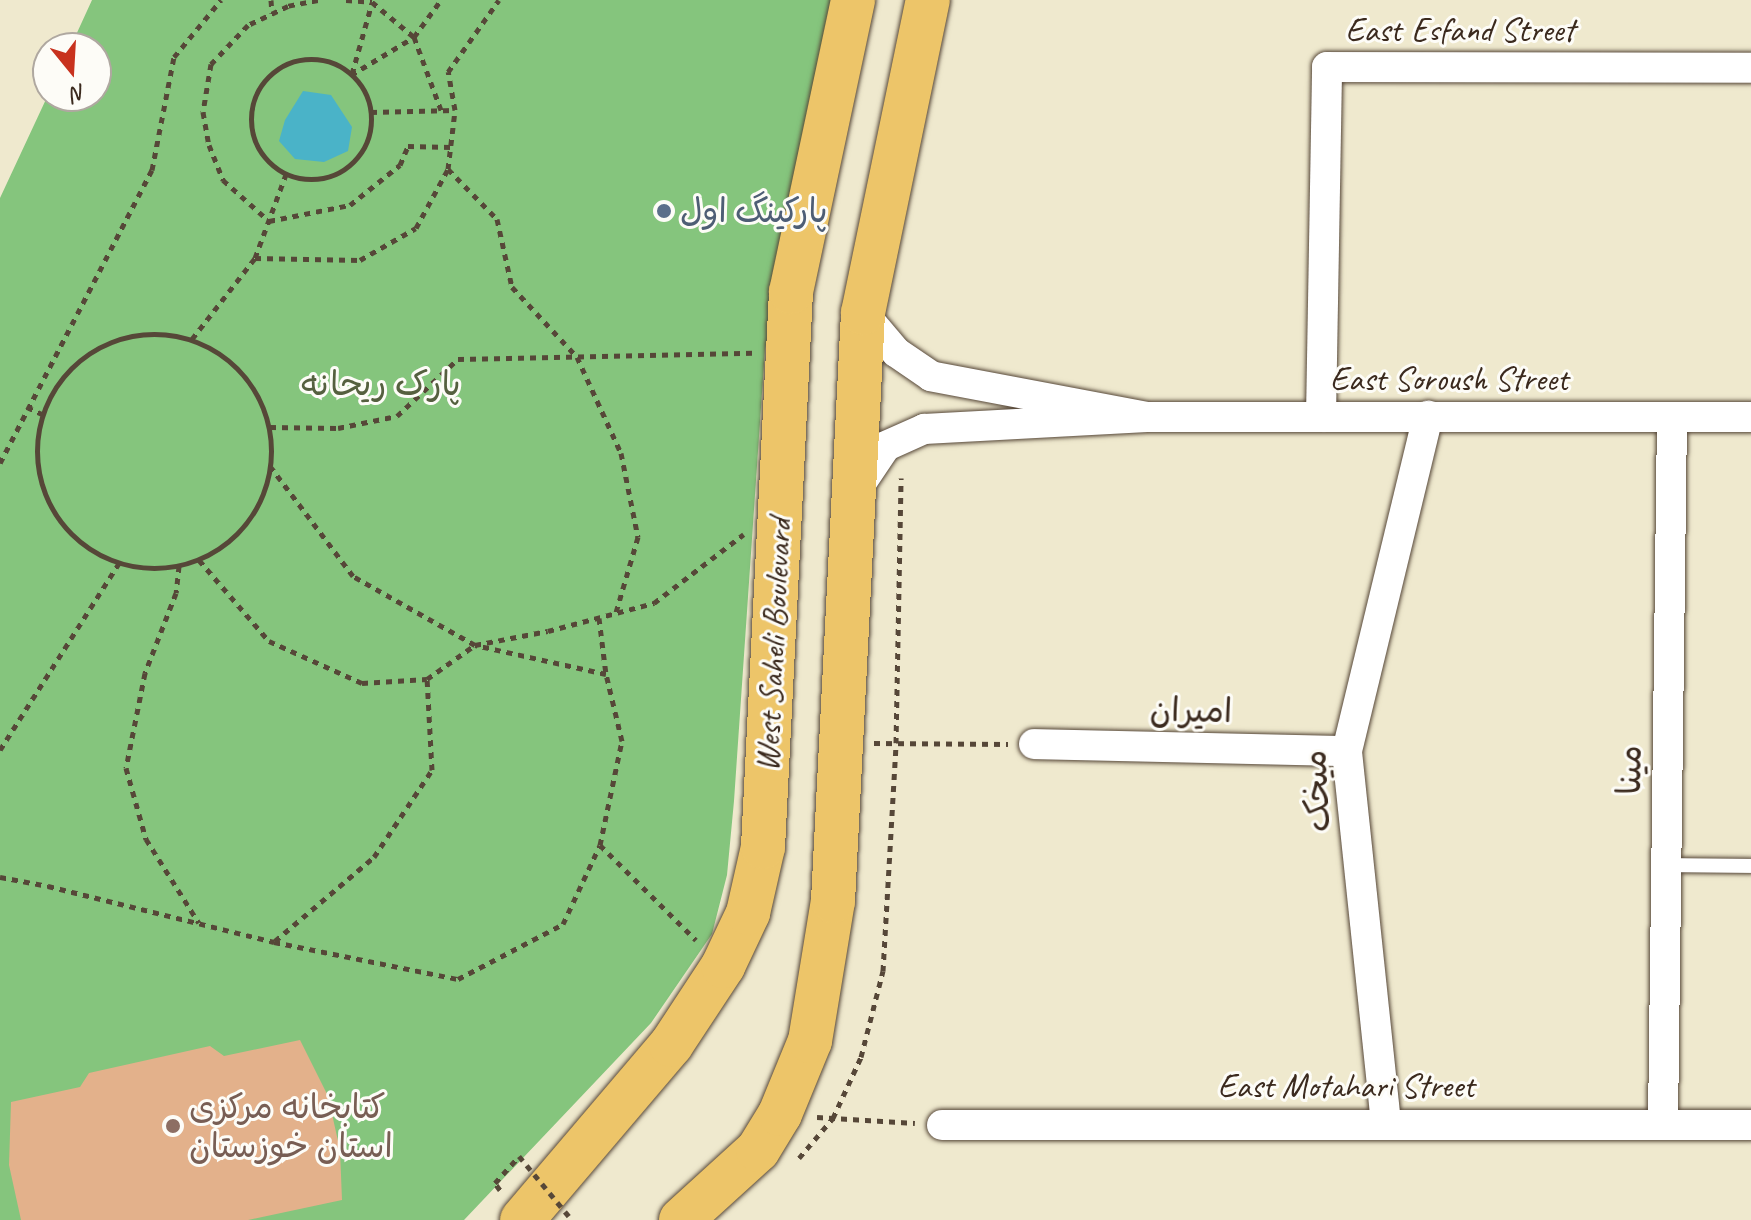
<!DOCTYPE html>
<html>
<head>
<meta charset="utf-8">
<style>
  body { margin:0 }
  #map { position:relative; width:1751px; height:1220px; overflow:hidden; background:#efe9ce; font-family:Caveat,"Playpen Sans Arabic",sans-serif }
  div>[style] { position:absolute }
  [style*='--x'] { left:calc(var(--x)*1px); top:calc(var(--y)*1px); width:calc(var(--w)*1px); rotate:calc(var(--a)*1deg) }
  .green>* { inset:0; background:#85c57d }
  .water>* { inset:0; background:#4ab3c8 }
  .building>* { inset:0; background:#e3b18b }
  .path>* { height:5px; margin-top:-2.5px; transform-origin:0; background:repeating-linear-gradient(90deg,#564738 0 6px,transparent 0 12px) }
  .path>.ring { margin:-2.5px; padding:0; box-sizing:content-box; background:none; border:5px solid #564738; border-radius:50% }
  .roads { filter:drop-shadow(0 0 2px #564738) drop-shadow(0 0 2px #564738) }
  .service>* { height:14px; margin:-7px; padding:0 7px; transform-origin:7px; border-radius:7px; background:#fff }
  .minor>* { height:30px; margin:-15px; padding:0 15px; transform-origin:15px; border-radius:15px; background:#fff }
  .primary>* { height:44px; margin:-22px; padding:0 22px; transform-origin:22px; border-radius:22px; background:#edc569 }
  .path-bridge>* { height:5px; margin-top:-2.5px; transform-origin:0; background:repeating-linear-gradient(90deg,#564738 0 6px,transparent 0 12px) }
  .dots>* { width:22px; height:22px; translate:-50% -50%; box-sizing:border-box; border:4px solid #fdfcf7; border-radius:50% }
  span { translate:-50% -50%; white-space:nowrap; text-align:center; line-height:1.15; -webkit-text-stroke:6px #fdfcf7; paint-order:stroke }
  .street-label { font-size:34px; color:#3b2a1e }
  .service-label { font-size:34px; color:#4e5e75 }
  .left { translate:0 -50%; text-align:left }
  .park-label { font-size:34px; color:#55603f }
  .education-label { font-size:34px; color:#785e54 }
  .north { position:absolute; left:32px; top:32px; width:80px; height:80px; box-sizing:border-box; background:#fdfcf7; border:2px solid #afa8a0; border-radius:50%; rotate:162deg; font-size:22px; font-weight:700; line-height:32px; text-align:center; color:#3b2a1e }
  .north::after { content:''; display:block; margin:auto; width:28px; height:36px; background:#c8321e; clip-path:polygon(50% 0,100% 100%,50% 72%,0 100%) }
</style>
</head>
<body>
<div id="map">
  <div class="green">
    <div style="clip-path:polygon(92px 0,842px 0,765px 349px,734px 801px,727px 875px,712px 934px,651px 1023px,464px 1220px,0 1220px,0 198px,48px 95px,96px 96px,96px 48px,70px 48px)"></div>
  </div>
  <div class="water">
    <div style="clip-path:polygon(303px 91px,331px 95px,352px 127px,348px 151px,324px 162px,295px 159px,279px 141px,285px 120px)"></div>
  </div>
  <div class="building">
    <div style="clip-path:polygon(300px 1040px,328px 1096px,340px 1150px,342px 1200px,248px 1220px,21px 1220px,9px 1165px,11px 1102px,80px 1087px,89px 1073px,210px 1046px,224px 1056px)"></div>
  </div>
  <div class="path">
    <div style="--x:271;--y:0;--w:13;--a:86"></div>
    <div style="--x:318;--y:0;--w:31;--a:169"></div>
    <div style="--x:288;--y:6;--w:44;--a:154.6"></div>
    <div style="--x:248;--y:25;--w:54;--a:133.5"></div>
    <div style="--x:211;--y:64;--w:49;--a:99.5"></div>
    <div style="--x:203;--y:112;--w:34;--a:80"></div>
    <div style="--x:209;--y:145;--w:38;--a:68"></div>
    <div style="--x:223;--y:180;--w:62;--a:41.7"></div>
    <div style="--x:269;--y:221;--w:83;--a:-11.2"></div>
    <div style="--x:350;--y:205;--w:64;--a:-38.7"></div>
    <div style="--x:400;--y:165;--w:21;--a:-67"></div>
    <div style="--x:408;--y:146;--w:43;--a:1.3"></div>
    <div style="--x:346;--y:0;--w:26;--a:4"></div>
    <div style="--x:372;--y:2;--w:55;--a:39.8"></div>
    <div style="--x:414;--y:37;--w:78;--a:69.7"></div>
    <div class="ring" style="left:251px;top:59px;width:115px;height:115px"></div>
    <div style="--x:352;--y:74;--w:74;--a:-74.3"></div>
    <div style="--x:351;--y:75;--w:74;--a:-31.1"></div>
    <div style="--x:414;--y:37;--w:46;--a:-53.9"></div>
    <div style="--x:371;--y:112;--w:84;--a:-1.4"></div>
    <div style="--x:448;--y:169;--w:70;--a:45.6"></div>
    <div style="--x:497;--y:219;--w:70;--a:77.6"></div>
    <div style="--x:512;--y:287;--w:96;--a:47.1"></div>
    <div style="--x:577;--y:357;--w:106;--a:65.4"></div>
    <div style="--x:621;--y:453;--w:86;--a:78.6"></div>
    <div style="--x:638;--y:537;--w:78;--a:106.3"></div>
    <div style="--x:255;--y:258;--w:105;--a:1.1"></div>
    <div style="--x:360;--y:260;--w:64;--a:-29.7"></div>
    <div style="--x:416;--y:228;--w:67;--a:-61.5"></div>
    <div style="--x:448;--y:169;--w:59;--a:-83.2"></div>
    <div style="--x:455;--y:110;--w:39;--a:-100"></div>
    <div style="--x:448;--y:72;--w:88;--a:-54.7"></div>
    <div class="ring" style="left:37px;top:334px;width:229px;height:229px"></div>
    <div style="--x:192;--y:339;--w:103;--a:-52.1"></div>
    <div style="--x:255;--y:258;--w:90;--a:-69.7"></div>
    <div style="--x:27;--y:407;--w:17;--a:25"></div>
    <div style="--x:270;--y:427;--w:68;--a:0.8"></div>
    <div style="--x:338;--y:428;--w:60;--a:-11.5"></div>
    <div style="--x:397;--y:416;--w:83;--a:-43.1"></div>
    <div style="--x:458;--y:359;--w:295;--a:-1.2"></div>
    <div style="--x:0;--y:463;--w:330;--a:-62.6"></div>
    <div style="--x:152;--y:170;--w:115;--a:-79"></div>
    <div style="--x:174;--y:57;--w:74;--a:-50.5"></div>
    <div style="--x:199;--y:560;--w:107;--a:49.2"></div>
    <div style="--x:269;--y:641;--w:102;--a:24.3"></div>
    <div style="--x:362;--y:683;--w:65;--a:-3.5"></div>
    <div style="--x:427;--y:679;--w:59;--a:-35.3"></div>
    <div style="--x:475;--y:645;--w:74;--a:-10.9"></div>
    <div style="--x:548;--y:631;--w:110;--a:-14.8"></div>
    <div style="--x:654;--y:603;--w:113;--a:-37.5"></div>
    <div style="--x:179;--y:566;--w:27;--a:96"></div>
    <div style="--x:176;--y:593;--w:86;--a:111.2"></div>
    <div style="--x:145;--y:673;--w:97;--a:101.3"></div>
    <div style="--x:126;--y:768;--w:74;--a:74.3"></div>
    <div style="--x:146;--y:839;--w:99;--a:57.8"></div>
    <div style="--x:599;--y:618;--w:56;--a:82.9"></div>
    <div style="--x:874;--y:743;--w:134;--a:0.4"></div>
    <div style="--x:0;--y:750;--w:222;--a:-57.5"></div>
    <div style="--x:600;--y:845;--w:135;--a:44.7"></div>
    <div style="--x:0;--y:877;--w:49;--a:10.6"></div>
    <div style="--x:48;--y:886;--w:233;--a:13.9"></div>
    <div style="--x:274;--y:942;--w:188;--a:11.4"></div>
    <div style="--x:458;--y:979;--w:119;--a:-27.6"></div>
    <div style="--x:563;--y:924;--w:87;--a:-64.9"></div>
    <div style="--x:600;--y:845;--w:106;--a:-78.1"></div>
    <div style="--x:622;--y:741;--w:69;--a:-103.4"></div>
    <div style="--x:606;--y:674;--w:134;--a:-167.5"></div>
    <div style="--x:475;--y:645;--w:140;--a:-150.5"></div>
    <div style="--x:353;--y:576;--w:136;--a:-127"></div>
    <div style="--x:275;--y:941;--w:130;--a:-40.3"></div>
    <div style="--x:374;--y:857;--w:105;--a:-56.3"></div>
    <div style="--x:432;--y:770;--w:91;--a:-93.1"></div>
    <div style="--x:817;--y:1117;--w:98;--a:3.5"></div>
    <div style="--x:799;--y:1158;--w:52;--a:-49.6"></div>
    <div style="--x:833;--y:1118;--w:67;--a:-65.3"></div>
    <div style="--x:861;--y:1057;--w:89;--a:-75.7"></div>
    <div style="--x:883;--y:971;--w:228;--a:-86.7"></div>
    <div style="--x:896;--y:743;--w:265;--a:-88.9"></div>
    <div style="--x:500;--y:1190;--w:9;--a:-126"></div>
    <div style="--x:495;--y:1183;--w:36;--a:-48"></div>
  </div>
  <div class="roads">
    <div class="service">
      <div style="--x:1666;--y:865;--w:85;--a:0.7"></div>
    </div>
    <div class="minor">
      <div style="--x:1147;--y:417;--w:604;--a:0"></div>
      <div style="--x:1321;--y:417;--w:350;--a:-89"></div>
      <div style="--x:1327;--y:67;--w:424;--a:0.1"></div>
      <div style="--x:855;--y:492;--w:55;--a:-56"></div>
      <div style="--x:886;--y:446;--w:42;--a:-24.1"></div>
      <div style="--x:924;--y:429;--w:223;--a:-3.1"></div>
      <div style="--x:1147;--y:417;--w:220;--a:-169.3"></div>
      <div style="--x:931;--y:376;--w:42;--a:-145.6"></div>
      <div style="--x:896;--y:352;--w:51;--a:-130.2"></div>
      <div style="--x:1034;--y:744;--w:313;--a:1.3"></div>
      <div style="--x:1386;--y:1123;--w:374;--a:-96"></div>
      <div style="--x:1347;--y:751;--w:345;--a:-76.4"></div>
      <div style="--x:1663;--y:1124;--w:707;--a:-89.27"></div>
      <div style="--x:942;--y:1125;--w:809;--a:0"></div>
    </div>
    <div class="primary">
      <div style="--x:522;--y:1220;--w:230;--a:-49.6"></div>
      <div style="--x:671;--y:1045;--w:95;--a:-56.6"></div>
      <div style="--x:723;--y:966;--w:59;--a:-64.7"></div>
      <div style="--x:748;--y:913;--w:68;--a:-77.2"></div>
      <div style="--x:763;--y:847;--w:556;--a:-87.11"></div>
      <div style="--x:791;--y:292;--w:299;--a:-78"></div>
      <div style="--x:681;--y:1220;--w:104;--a:-42.3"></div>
      <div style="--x:758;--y:1150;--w:42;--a:-58.6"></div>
      <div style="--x:780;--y:1114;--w:79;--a:-67.7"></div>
      <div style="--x:810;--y:1041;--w:142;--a:-80.7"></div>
      <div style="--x:833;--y:901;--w:589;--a:-87.08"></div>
      <div style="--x:863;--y:313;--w:320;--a:-78.3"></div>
    </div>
  </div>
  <div class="path-bridge">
    <div style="--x:519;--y:1156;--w:83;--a:50.4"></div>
  </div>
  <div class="dots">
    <div style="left:664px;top:211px;background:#5c6f8a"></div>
    <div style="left:173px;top:1126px;background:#8d6e63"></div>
  </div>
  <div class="street-label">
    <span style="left:1460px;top:30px">East Esfand Street</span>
    <span style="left:1449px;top:379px">East Soroush Street</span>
    <span style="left:773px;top:645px;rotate:-87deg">West Saheli Boulevard</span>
    <span style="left:1191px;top:710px;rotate:1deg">امیران</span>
    <span style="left:1629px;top:770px;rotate:-89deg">مینا</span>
    <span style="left:1316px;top:791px;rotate:-93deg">میخک</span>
    <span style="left:1346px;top:1086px">East Motahari Street</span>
  </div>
  <div class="service-label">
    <span class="left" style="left:680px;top:211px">پارکینگ اول</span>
  </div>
  <div class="park-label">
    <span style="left:381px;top:384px">پارک ریحانه</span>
  </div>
  <div class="education-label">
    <span class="left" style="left:189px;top:1126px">کتابخانه مرکزی<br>استان خوزستان</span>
  </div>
  <div class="north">N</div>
</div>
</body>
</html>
